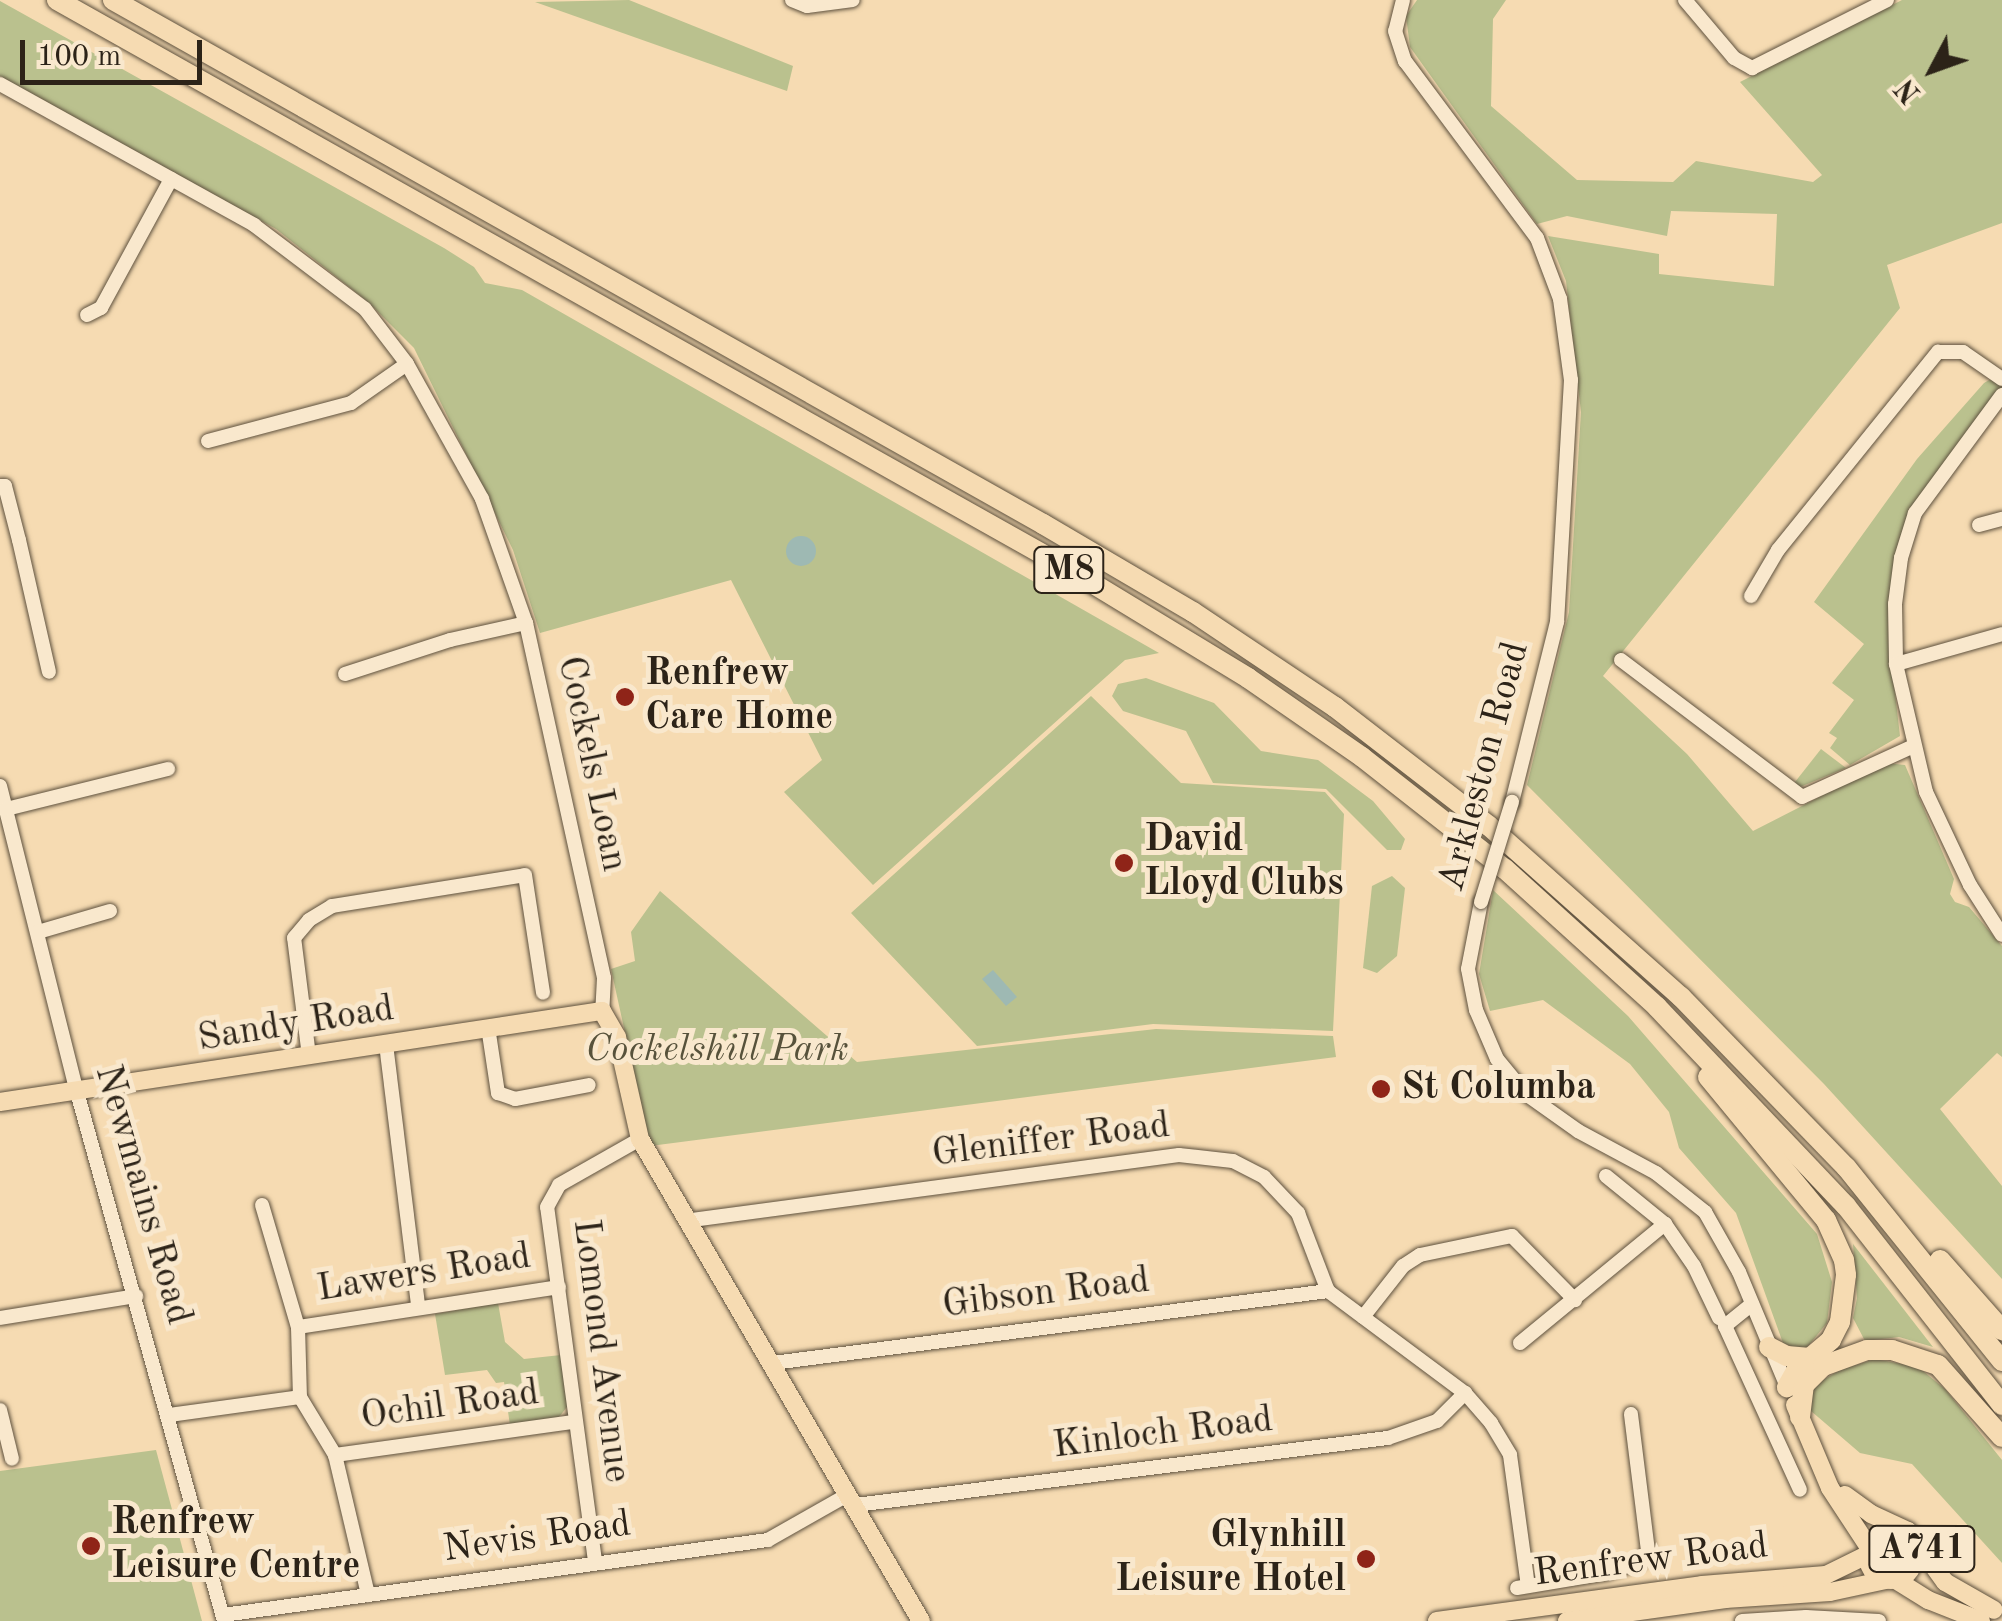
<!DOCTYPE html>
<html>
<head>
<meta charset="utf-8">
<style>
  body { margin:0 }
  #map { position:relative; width:2002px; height:1621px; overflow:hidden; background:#f6dbb2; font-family:"Old Standard TT",serif }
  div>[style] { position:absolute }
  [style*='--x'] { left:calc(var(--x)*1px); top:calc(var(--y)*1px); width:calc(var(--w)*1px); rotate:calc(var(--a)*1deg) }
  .green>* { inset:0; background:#bac18e }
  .water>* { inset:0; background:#9eb9b3 }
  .round { border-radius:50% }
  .roads { filter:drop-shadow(0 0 2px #5e513e) drop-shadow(0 0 2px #5e513e) }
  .minor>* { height:14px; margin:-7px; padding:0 7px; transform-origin:7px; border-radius:7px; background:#f9e8cd }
  .major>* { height:18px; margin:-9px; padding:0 9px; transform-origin:9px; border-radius:9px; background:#f6dbb2 }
  .major>.ring { margin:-9px; padding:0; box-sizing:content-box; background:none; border:18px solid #f6dbb2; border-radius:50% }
  .highway>* { height:20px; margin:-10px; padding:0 10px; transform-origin:10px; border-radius:10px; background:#f6dbb2 }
  .bridges { filter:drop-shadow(0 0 2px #5e513e) drop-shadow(0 0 2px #5e513e) }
  .minor-bridge>* { height:14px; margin:-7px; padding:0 7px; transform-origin:7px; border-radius:7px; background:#f9e8cd }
  .dots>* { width:28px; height:28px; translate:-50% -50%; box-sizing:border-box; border:5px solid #f9e8cd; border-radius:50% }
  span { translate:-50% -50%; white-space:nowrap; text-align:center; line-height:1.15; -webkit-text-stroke:10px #f9e8cd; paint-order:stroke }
  .shield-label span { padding:2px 8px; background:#f9e8cd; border:2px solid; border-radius:8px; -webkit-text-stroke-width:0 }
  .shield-label { font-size:35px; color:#2c2318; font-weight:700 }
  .poi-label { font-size:38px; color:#2c2318; font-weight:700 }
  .left { translate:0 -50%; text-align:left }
  .right { translate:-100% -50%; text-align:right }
  .street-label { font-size:38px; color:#2c2318 }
  .park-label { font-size:38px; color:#57523b; font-style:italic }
  .north { position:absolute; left:1882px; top:20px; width:100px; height:100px; -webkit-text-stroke:8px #f9e8cd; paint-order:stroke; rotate:229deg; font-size:28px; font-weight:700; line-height:40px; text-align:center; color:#2c2318 }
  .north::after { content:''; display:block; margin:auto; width:35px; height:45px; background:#2c2318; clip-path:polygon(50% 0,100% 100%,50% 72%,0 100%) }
  .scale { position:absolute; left:20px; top:40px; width:182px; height:45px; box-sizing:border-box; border:5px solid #2c2318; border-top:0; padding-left:12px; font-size:30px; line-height:35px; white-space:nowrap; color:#2c2318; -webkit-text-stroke:8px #f9e8cd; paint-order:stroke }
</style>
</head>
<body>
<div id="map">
  <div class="green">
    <div style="clip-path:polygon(629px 0,793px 66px,787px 91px,535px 2px)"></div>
    <div style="clip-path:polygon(1417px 0,1506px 0,1493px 19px,1491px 106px,1577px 180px,1673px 182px,1696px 161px,1813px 182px,1822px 175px,1740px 82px,1902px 0,2002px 0,2002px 223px,1887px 265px,1900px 308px,1603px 676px,1687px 754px,1753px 831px,1886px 763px,1905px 765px,1954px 879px,1950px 894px,1955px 902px,1969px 907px,2002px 946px,2002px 1057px,1997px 1053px,1940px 1109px,2002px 1186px,2002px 1279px,1824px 1084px,1527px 785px,1569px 612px,1581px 412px,1566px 281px,1548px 236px,1659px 254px,1659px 274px,1774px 286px,1777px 214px,1671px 211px,1667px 236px,1567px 216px,1537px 224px,1410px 47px,1406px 16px)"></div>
    <div style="clip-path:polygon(0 1px,444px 248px,474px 267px,485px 283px,522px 290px,1159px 653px,1125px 660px,873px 885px,784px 792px,822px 760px,731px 580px,540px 633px,513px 550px,414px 348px,368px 302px,276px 229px,0 76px)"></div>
    <div style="clip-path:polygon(1996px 376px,2002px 390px,1910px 511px,1893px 676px,1900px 736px,1850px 765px,1830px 748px,1837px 738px,1829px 733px,1854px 700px,1832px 683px,1864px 644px,1814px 602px,1917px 459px,1984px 383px)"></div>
    <div style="clip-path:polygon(1146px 678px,1214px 703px,1261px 751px,1318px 760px,1373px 801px,1405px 839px,1401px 850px,1387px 850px,1326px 789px,1213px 783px,1186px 731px,1123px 711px,1112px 696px,1118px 684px)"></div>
    <div style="clip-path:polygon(1091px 696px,1181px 783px,1325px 792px,1344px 814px,1333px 1031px,1153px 1024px,977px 1046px,851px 913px)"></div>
    <div style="clip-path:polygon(1821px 749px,1846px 768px,1800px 787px,1795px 782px)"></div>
    <div style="clip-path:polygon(1392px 876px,1405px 888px,1397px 956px,1377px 973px,1363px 968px,1372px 886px)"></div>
    <div style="clip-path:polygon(1493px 890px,1628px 1016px,1817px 1234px,1832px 1282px,1827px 1323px,1804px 1351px,1783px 1343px,1736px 1213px,1679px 1148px,1669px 1112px,1630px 1064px,1543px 1000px,1490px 1011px,1479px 974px)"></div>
    <div style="clip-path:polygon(660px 891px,857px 1062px,1156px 1029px,1333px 1036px,1336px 1057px,650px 1146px,611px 969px,635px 961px,631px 932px)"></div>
    <div style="clip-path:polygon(1853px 1244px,1933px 1347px,1899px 1337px,1865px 1341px,1853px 1318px,1857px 1298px)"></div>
    <div style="clip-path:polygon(498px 1303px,505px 1342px,524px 1359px,561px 1355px,570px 1403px,556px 1421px,510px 1426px,504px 1382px,496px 1383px,487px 1370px,445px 1375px,435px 1314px)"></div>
    <div style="clip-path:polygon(1875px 1359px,1918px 1367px,1945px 1389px,2002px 1460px,2002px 1563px,1912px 1464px,1860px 1453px,1804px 1405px,1808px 1389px,1840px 1370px)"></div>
    <div style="clip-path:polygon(156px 1450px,202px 1621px,0 1621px,0 1471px)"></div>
  </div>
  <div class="water">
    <div class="round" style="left:786px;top:536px;width:30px;height:30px"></div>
    <div style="clip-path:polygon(993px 970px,1017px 997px,1006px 1006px,982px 979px)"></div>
  </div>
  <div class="roads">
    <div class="minor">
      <div style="--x:792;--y:0;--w:16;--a:22"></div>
      <div style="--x:807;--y:6;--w:46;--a:-7.4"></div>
      <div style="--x:1403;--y:0;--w:32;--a:104"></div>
      <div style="--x:1395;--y:31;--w:32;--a:72"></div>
      <div style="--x:1405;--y:61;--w:221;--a:53.3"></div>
      <div style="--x:1537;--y:238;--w:65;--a:69.3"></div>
      <div style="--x:1560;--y:299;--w:82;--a:82.3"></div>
      <div style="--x:1571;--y:380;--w:242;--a:93.3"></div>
      <div style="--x:1557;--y:622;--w:186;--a:104"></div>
      <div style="--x:1685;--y:0;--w:76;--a:49.8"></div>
      <div style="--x:1734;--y:58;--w:21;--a:29"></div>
      <div style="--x:1752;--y:68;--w:151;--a:-26.7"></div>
      <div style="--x:0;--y:84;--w:291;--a:29"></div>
      <div style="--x:254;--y:225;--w:139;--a:37.1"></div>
      <div style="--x:365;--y:309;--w:69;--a:52.6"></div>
      <div style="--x:407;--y:364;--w:154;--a:60.9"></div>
      <div style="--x:482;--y:499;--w:132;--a:70.5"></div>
      <div style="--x:526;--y:623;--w:363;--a:77.6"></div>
      <div style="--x:604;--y:978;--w:33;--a:93"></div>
      <div style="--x:87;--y:315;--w:16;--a:-27"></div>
      <div style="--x:101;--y:308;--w:147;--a:-61.5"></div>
      <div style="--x:2002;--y:395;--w:147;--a:126.4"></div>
      <div style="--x:1915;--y:513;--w:47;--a:107.3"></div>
      <div style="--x:1901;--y:558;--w:46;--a:97.4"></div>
      <div style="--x:1895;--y:604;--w:60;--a:89"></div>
      <div style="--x:1896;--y:664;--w:131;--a:76.8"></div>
      <div style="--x:1926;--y:792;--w:103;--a:64.7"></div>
      <div style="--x:1970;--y:885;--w:59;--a:57.4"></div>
      <div style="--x:208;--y:441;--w:148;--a:-14.9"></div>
      <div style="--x:351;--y:403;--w:68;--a:-34.9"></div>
      <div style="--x:0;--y:486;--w:5;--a:0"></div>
      <div style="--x:5;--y:486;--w:56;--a:75.5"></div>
      <div style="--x:19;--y:540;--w:135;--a:77.2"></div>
      <div style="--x:1979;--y:525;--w:24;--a:-15"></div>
      <div style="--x:1751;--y:596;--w:53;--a:-59.6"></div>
      <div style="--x:1778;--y:550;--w:255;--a:-51.1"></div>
      <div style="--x:1938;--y:352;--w:25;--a:0"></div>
      <div style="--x:1963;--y:352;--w:47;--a:34.7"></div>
      <div style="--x:1621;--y:660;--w:227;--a:37.1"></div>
      <div style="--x:1802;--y:797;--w:123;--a:-24.5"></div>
      <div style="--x:1896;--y:664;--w:110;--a:-15.8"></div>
      <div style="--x:345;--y:674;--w:110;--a:-17.9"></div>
      <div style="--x:450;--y:640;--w:78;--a:-12.6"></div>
      <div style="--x:0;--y:786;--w:316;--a:75.9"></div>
      <div style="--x:77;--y:1092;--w:549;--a:74.47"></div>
      <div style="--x:6;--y:809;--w:167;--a:-13.9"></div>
      <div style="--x:1481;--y:902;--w:68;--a:101"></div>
      <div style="--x:1468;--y:969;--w:42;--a:79"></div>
      <div style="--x:1476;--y:1010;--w:53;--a:66.8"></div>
      <div style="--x:1497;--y:1059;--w:45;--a:50.4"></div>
      <div style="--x:1526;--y:1094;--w:64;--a:35.4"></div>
      <div style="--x:1578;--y:1131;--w:89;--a:28.3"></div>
      <div style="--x:1656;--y:1173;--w:63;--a:38.5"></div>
      <div style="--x:1705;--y:1212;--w:69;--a:60.5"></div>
      <div style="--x:1739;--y:1272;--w:125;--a:67.3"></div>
      <div style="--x:38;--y:932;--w:75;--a:-16.3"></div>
      <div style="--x:488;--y:1027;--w:67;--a:81.4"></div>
      <div style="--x:498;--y:1093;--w:18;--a:19"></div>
      <div style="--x:515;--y:1099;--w:75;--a:-10.7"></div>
      <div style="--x:386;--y:1044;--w:263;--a:83"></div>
      <div style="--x:309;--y:1056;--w:119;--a:-97.2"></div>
      <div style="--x:294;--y:938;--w:23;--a:-50"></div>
      <div style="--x:309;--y:920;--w:27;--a:-31"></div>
      <div style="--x:332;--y:906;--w:195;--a:-9.1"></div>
      <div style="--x:525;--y:875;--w:119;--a:81.3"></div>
      <div style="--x:1606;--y:1176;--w:76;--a:39.1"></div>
      <div style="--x:1665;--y:1224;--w:51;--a:55.4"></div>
      <div style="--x:1694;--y:1266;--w:58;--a:64.3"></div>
      <div style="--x:262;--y:1205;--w:127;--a:73.6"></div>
      <div style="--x:298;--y:1327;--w:70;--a:88.4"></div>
      <div style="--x:300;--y:1397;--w:68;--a:58.9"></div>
      <div style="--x:335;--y:1455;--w:144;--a:76.7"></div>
      <div style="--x:692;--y:1220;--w:491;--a:-7.6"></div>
      <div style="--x:1179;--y:1155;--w:54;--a:6.3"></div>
      <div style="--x:1233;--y:1161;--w:35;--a:27"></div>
      <div style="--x:1264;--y:1177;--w:50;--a:46.6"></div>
      <div style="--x:1298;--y:1213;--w:84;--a:69"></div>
      <div style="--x:1328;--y:1291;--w:171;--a:36.7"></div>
      <div style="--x:1465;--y:1393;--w:40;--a:49"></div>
      <div style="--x:1491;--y:1423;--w:37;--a:59"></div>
      <div style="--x:1510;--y:1455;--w:132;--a:82.2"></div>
      <div style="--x:1752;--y:1304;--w:35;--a:141"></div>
      <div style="--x:1725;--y:1326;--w:180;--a:65.4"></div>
      <div style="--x:1363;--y:1317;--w:65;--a:-51.9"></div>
      <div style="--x:1403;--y:1266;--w:20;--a:-33"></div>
      <div style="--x:1420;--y:1255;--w:94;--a:-11.7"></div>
      <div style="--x:1512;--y:1236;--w:90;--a:45.5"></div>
      <div style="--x:0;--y:1318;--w:138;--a:-9.2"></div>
      <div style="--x:298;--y:1327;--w:264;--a:-8.7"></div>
      <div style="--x:1520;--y:1343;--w:188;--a:-39.4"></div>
      <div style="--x:773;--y:1363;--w:560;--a:-7.39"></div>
      <div style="--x:0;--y:1410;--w:50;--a:76.2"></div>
      <div style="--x:169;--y:1415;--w:132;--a:-7.8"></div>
      <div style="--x:335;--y:1455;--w:241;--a:-7.9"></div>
      <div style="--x:856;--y:1505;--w:536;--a:-7.18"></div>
      <div style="--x:1388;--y:1438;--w:52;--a:-19.1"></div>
      <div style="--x:1437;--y:1421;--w:40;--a:-45"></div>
      <div style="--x:595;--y:1561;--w:357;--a:-97.7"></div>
      <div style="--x:547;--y:1207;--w:25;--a:-61"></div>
      <div style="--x:559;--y:1185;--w:93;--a:-29.6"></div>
      <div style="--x:1517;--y:1588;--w:91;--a:-9.5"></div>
      <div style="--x:1607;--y:1573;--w:36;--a:-19"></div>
      <div style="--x:1641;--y:1561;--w:12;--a:-55"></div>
      <div style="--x:1648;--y:1551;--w:138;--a:-97.1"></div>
      <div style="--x:223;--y:1615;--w:550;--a:-7.84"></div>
      <div style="--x:768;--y:1540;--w:93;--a:-29.6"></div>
      <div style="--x:1742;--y:1621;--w:64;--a:-3.6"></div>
      <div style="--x:1806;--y:1617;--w:73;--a:3.1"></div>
    </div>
    <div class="major">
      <div style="--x:0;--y:1102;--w:609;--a:-8.6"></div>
      <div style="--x:602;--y:1011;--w:30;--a:60"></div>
      <div style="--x:617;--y:1037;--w:105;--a:77.3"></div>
      <div style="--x:640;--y:1139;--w:558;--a:59.76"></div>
      <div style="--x:1795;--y:1405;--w:90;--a:67.1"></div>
      <div style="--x:1830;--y:1488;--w:73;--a:56.7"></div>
      <div style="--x:1845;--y:1495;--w:32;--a:36"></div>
      <div style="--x:1871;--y:1514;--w:41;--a:24.7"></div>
      <div style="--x:1908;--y:1531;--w:63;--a:54"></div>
      <div style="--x:1945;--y:1582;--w:56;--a:29.7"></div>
      <div class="ring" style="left:1868px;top:1534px;width:28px;height:28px"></div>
      <div style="--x:1896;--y:1580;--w:38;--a:32"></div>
      <div style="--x:1928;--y:1600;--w:57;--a:21.6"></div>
      <div style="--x:1437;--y:1621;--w:267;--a:-7.7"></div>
      <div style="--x:1702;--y:1585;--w:124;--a:-4.6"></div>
      <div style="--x:1826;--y:1575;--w:48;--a:-26"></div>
      <div style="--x:1567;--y:1621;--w:160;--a:-7.9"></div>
      <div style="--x:1725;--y:1599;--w:105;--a:-3.8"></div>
      <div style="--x:1830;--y:1592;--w:57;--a:-12.1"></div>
    </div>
    <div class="highway">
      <div style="--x:57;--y:0;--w:1161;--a:29.35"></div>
      <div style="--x:1069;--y:569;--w:210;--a:31.3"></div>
      <div style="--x:1248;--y:678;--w:139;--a:34.7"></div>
      <div style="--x:1362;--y:757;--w:182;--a:38.1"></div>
      <div style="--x:1505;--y:869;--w:205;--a:42.2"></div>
      <div style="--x:1657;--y:1007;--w:274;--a:46.5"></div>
      <div style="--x:1846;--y:1206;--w:253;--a:51.9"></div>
      <div style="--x:113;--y:0;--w:1067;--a:29.4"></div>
      <div style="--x:1043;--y:524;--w:174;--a:30.4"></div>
      <div style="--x:1193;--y:612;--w:171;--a:33.8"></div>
      <div style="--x:1335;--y:707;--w:195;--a:37.7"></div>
      <div style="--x:1489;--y:826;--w:257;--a:41.7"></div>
      <div style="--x:1681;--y:997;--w:237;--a:45.9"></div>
      <div style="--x:1846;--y:1167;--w:249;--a:51.2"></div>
      <div style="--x:1708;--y:1077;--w:185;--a:50.5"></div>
      <div style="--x:1826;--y:1220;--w:44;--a:65.8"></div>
      <div style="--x:1844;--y:1260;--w:15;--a:82"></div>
      <div style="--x:1846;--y:1275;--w:47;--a:97.3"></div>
      <div style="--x:1840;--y:1322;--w:20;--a:117"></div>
      <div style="--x:1831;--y:1340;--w:45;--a:139.5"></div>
      <div style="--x:1797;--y:1369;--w:21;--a:119"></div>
      <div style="--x:1940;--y:1260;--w:94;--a:48.5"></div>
      <div style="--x:1769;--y:1347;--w:20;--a:27"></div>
      <div style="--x:1787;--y:1356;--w:23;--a:5"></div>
      <div style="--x:1800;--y:1417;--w:32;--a:-83"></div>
      <div style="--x:1804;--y:1385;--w:27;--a:-45"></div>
      <div style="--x:1823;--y:1366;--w:47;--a:-20"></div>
      <div style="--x:1867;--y:1350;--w:25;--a:0"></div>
      <div style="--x:1892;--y:1350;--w:48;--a:18.1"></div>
      <div style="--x:1938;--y:1365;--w:96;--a:48.4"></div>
    </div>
  </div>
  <div class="bridges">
    <div class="minor-bridge">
      <div style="--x:1481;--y:902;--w:105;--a:-72.8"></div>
    </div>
  </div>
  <div class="dots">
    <div style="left:625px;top:697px;background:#8f2418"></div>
    <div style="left:1124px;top:863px;background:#8f2418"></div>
    <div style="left:1381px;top:1089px;background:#8f2418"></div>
    <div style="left:91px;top:1546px;background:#8f2418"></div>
    <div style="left:1366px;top:1559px;background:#8f2418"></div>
  </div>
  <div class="shield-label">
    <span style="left:1069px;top:570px">M8</span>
    <span style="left:1922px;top:1549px">A741</span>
  </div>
  <div class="poi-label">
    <span class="left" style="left:645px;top:697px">Renfrew<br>Care Home</span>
    <span class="left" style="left:1144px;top:863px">David<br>Lloyd Clubs</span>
    <span class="left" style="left:1401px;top:1089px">St Columba</span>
    <span class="left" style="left:111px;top:1546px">Renfrew<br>Leisure Centre</span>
    <span class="right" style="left:1346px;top:1559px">Glynhill<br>Leisure Hotel</span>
  </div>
  <div class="street-label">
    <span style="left:591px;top:764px;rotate:78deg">Cockels Loan</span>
    <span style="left:1485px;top:767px;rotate:-75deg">Arkleston Road</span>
    <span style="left:296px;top:1025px;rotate:-9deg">Sandy Road</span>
    <span style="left:1051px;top:1141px;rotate:-7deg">Gleniffer Road</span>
    <span style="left:142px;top:1195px;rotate:74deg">Newmains Road</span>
    <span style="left:424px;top:1274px;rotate:-9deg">Lawers Road</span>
    <span style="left:1046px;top:1294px;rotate:-7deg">Gibson Road</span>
    <span style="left:600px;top:1351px;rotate:83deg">Lomond Avenue</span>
    <span style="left:450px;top:1406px;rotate:-8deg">Ochil Road</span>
    <span style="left:1163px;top:1434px;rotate:-7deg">Kinloch Road</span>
    <span style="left:537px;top:1538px;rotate:-8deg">Nevis Road</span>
    <span style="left:1651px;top:1561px;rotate:-7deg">Renfrew Road</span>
  </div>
  <div class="park-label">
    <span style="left:717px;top:1051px">Cockelshill Park</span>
  </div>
  <div class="north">N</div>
  <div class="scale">100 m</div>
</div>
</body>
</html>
